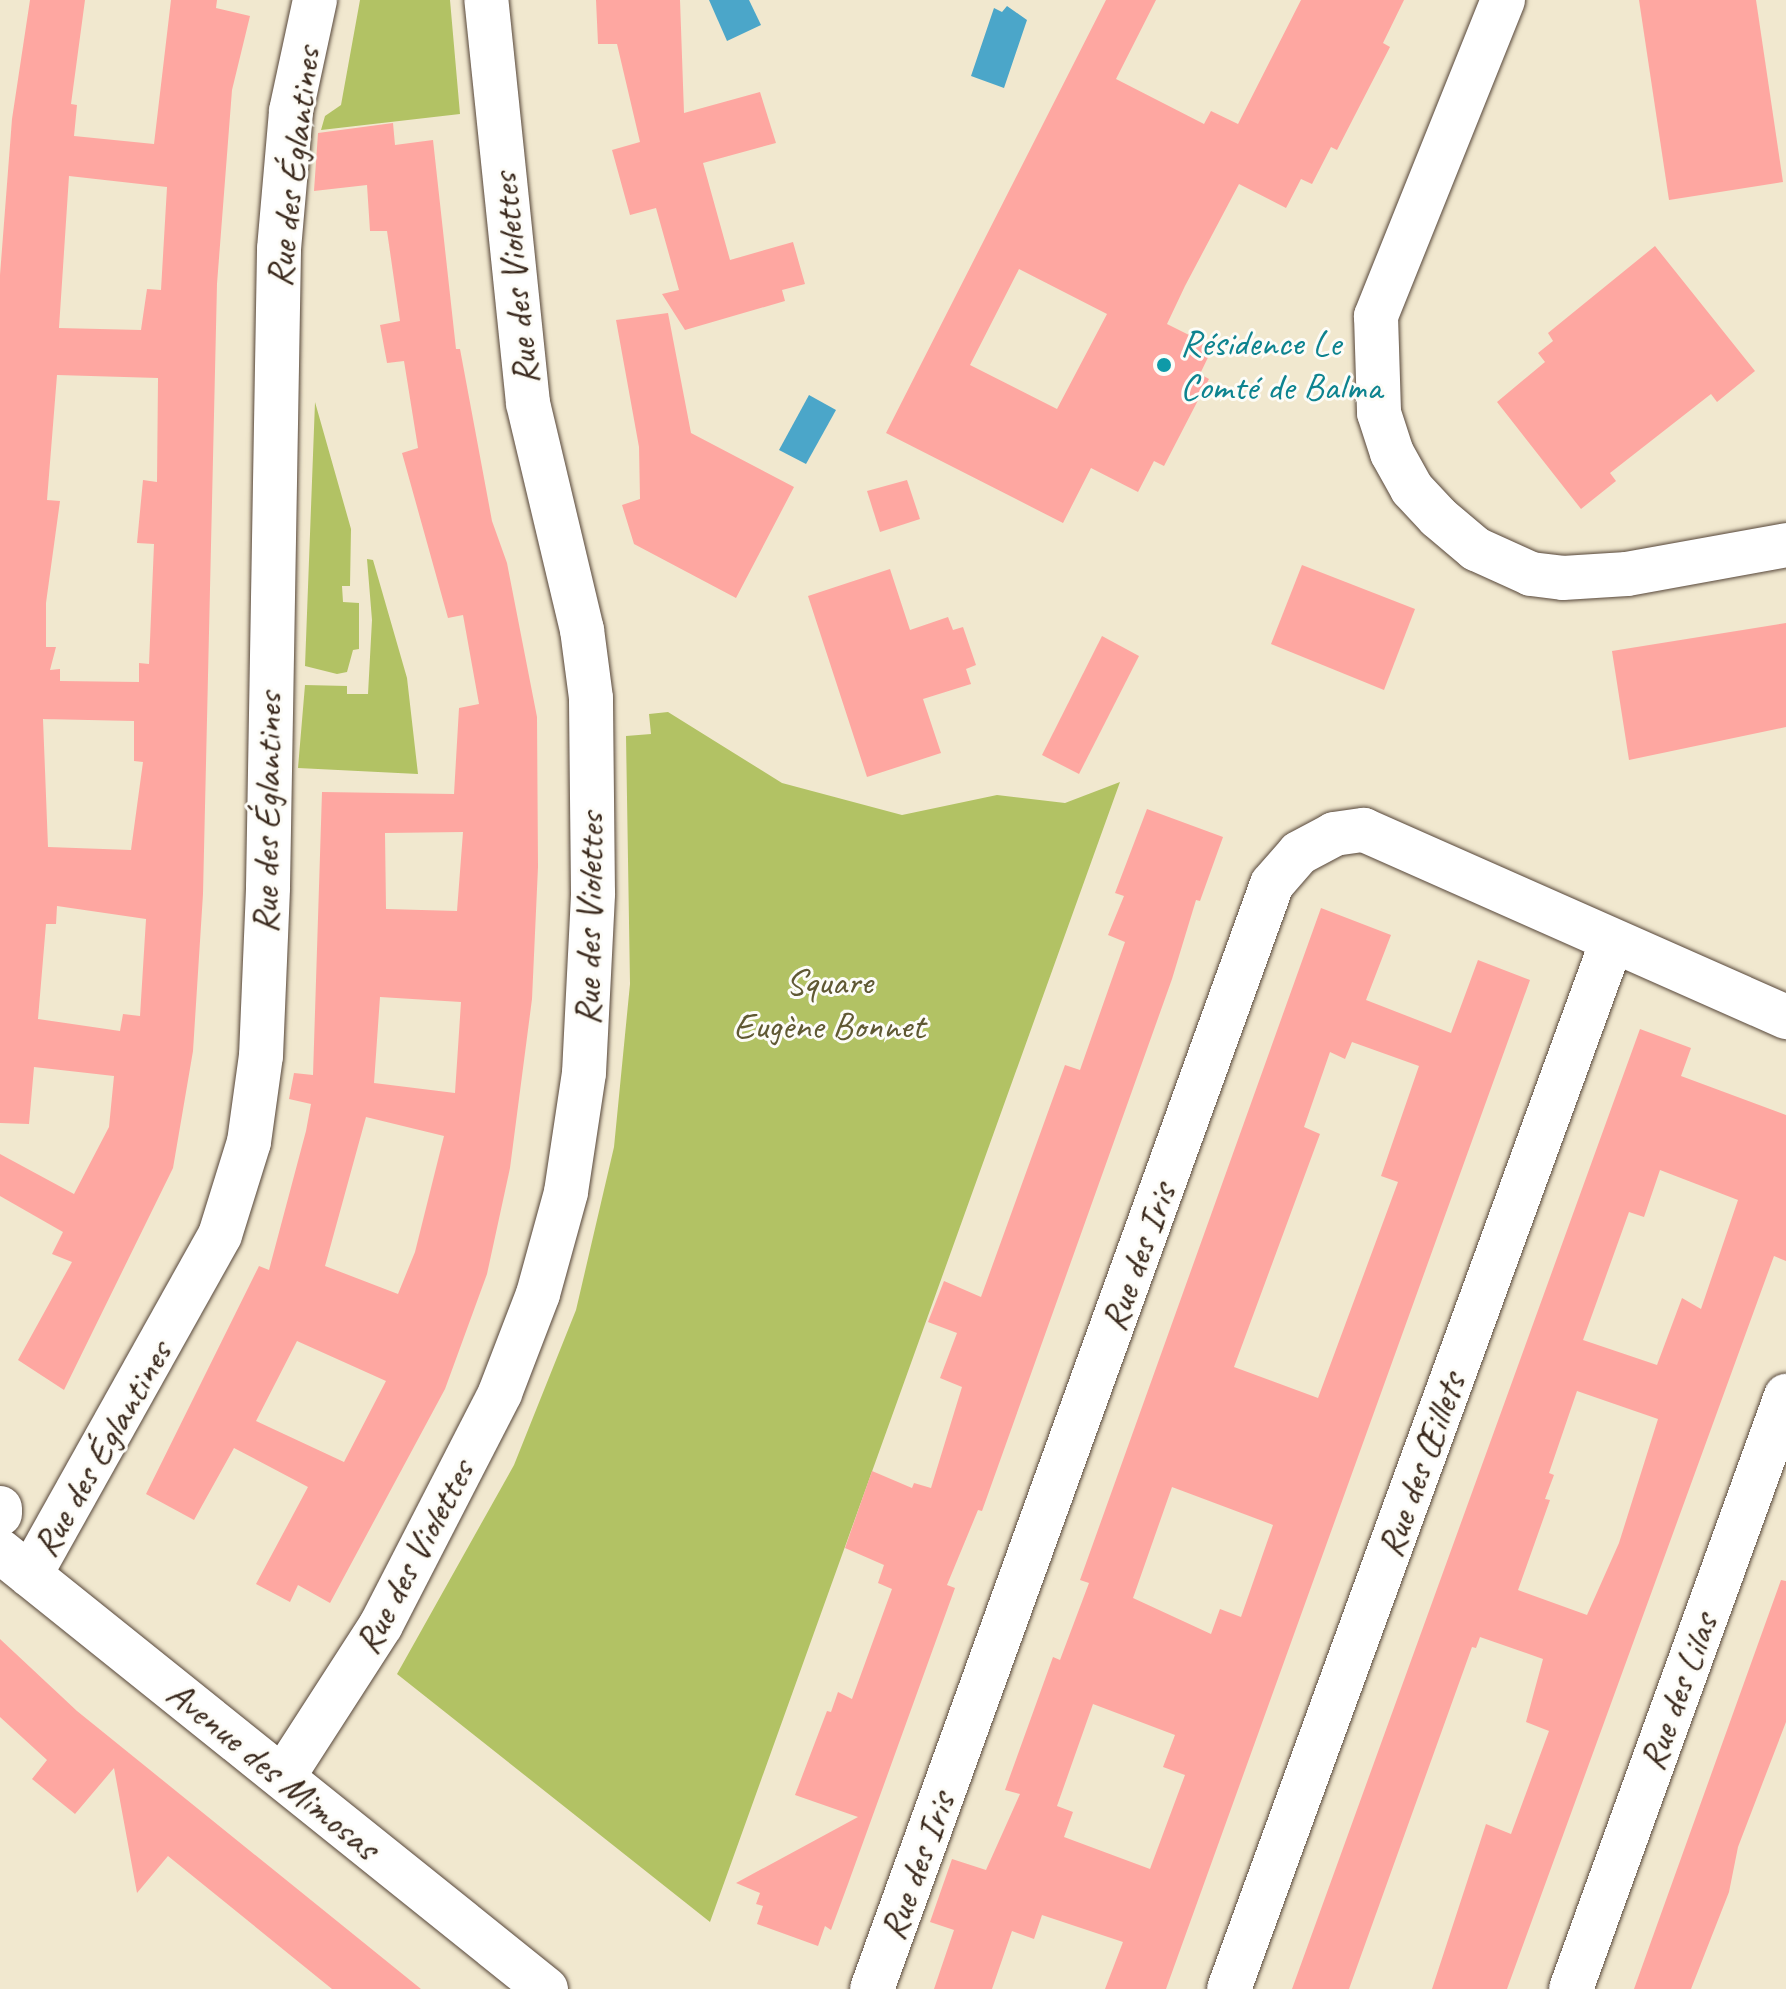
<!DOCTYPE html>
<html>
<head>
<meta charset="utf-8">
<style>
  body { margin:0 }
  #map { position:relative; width:1786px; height:1989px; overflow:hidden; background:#f1e8cf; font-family:Caveat,sans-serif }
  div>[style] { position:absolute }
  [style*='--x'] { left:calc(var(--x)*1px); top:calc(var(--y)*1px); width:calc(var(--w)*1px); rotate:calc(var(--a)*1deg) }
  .green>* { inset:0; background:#b2c264 }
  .water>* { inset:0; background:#4ba6c9 }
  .building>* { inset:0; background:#fea7a1 }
  .roads { filter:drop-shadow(0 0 2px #564639) drop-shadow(0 0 2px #564639) }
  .minor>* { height:44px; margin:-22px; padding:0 22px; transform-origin:22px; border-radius:22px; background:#fff }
  .dots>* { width:22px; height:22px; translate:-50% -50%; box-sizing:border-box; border:4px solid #fdfcf7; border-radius:50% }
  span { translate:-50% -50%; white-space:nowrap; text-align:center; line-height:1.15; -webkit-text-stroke:6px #fdfcf7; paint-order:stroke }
  .street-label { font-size:38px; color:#3b2a1e }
  .culture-label { font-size:38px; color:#0d838f }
  .left { translate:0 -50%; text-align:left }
  .park-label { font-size:38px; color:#5f5833 }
</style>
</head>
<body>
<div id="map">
  <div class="green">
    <div style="clip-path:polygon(360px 0,450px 0,460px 114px,321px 130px,325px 116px,341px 105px)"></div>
    <div style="clip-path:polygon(315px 402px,351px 529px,350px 586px,342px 586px,343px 602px,359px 603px,359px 649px,353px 650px,347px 672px,337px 674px,305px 666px)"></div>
    <div style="clip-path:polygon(367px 559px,373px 560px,407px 678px,418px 774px,298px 768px,305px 685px,347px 686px,347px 694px,368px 694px,372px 620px)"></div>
    <div style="clip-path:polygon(668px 712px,782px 783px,902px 815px,997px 795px,1065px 803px,1120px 782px,710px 1922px,397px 1674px,514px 1465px,576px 1310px,614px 1147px,630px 984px,626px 736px,651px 734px,649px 714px)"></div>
  </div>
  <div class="water">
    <div style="clip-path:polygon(709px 0,749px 0,761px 25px,727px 41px)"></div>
    <div style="clip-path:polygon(1007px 6px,1027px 20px,1004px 88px,971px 76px,994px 8px,1002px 12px)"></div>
    <div style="clip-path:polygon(809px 395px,836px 410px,806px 464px,779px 450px)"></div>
  </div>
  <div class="building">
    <div style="clip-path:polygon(evenodd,30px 0,85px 0,71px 104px,77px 105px,74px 136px,154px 144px,171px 0,217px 0,216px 8px,250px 16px,232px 90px,217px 284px,203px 894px,193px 1051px,173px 1168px,64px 1390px,18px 1360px,72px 1262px,52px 1254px,63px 1232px,0 1196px,0 1154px,74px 1194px,109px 1127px,114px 1076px,34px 1067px,29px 1124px,0 1123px,0 275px,12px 119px,30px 0,69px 176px,167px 187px,161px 290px,147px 289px,141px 330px,59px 328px,69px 176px,30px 0,57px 375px,158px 378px,157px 482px,143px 480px,137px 543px,154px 544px,149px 664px,139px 663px,139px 682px,60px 681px,60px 669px,50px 670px,56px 647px,46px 647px,46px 603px,60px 501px,47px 500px,57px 375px,30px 0,43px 719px,134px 721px,134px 761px,143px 762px,131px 850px,48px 847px,43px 719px,30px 0,57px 906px,146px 919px,140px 1016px,123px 1014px,120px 1031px,38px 1019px,46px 924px,56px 924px,57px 906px)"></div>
    <div style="clip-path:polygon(596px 0,680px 0,684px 113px,760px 92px,776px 143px,703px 163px,730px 260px,793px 242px,805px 284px,782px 290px,785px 301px,685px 330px,662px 294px,679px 290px,656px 208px,630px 215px,612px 150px,640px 142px,617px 44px,598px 44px)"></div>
    <div style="clip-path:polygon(evenodd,1106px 0,1156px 0,1116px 79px,1204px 124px,1211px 111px,1238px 124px,1301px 0,1404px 0,1383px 43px,1390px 47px,1337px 150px,1331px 147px,1312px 184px,1301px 179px,1286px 208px,1239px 184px,1185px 286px,1167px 324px,1213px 347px,1200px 374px,1209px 379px,1164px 466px,1154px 461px,1138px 492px,1091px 468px,1063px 523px,886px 433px,1106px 0,1019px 269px,1107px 314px,1057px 409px,970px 365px,1019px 269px)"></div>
    <div style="clip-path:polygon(1639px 0,1756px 0,1783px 182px,1669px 200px)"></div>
    <div style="clip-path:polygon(evenodd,393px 123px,395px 145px,433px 140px,456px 349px,460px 349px,492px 521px,507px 563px,537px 717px,538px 867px,532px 999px,510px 1168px,487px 1274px,445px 1389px,330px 1603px,298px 1585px,290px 1602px,256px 1584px,308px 1487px,234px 1448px,194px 1520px,146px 1494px,259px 1266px,269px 1270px,306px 1131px,311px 1104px,289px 1099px,294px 1073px,313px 1075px,322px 792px,454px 794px,459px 708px,479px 704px,463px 615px,448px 618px,402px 453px,418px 448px,404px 361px,387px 363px,380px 325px,400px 321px,387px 231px,370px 231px,367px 185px,314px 191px,318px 133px,393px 123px,463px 832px,457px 911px,386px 909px,385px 833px,463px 832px,393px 123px,380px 997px,461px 1002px,455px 1093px,374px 1083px,380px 997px,393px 123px,366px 1117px,444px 1136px,415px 1252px,398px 1294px,325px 1266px,366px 1117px,393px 123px,297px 1341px,386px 1381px,344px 1462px,256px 1421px,297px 1341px)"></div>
    <div style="clip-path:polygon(1655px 246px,1755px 371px,1717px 402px,1711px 394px,1610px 473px,1616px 481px,1581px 509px,1497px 402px,1545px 362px,1538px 353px,1553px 341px,1548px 333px)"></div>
    <div style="clip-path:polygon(668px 313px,691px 433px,794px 487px,736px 598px,634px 544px,622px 505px,640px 499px,639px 447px,616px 320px)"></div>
    <div style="clip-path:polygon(907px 480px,920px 519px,880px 532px,867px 491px)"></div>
    <div style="clip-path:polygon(1302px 565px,1415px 609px,1384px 690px,1271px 644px)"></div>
    <div style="clip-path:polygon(890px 569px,910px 630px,948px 617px,953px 630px,963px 627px,976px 665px,966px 669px,971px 684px,923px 699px,941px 753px,867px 777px,808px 596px)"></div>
    <div style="clip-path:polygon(1786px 623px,1786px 727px,1629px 760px,1612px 651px)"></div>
    <div style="clip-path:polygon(1102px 636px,1139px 656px,1079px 774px,1042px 755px)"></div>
    <div style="clip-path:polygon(1147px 809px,1223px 837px,1200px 901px,1196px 900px,1172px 979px,982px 1511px,978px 1510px,947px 1585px,955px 1588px,848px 1884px,831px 1930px,825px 1926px,818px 1946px,757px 1924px,763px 1906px,756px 1904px,760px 1893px,736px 1883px,858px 1817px,795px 1795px,827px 1711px,831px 1712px,838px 1692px,852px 1699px,892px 1589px,878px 1583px,884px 1565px,845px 1548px,872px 1471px,912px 1488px,914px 1483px,931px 1488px,962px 1387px,940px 1378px,957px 1333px,928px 1322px,944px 1281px,981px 1297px,1065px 1065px,1080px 1070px,1125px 942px,1108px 935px,1124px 896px,1115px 893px)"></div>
    <div style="clip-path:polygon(evenodd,1321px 908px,1391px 935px,1366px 1000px,1451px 1033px,1478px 960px,1530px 980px,1166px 1989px,1105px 1989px,1123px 1942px,1042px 1915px,1034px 1939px,1012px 1931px,992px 1989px,934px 1989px,954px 1930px,930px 1922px,952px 1859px,986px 1870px,1020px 1794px,1005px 1790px,1053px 1657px,1060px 1660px,1089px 1583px,1080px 1580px,1321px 908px,1352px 1042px,1419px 1066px,1381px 1176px,1398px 1182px,1318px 1398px,1234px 1367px,1320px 1134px,1304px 1127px,1330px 1052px,1345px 1059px,1352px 1042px,1321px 908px,1172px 1487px,1273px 1525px,1241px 1617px,1220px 1609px,1211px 1634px,1133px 1598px,1172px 1487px,1321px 908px,1093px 1704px,1175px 1735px,1163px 1767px,1185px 1775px,1150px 1869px,1064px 1837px,1073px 1812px,1057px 1806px,1093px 1704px)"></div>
    <div style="clip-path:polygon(evenodd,1640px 1029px,1691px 1048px,1681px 1076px,1786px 1115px,1786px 1261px,1774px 1256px,1507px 1989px,1432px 1989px,1486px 1824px,1511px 1834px,1549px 1731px,1526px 1722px,1543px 1659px,1480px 1637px,1476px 1648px,1472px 1647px,1349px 1989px,1292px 1989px,1640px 1029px,1660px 1170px,1738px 1200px,1701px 1309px,1682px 1298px,1657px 1365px,1583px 1340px,1629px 1212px,1644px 1217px,1660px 1170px,1640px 1029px,1577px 1391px,1658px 1419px,1619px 1543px,1587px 1615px,1518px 1590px,1550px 1500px,1545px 1499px,1554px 1475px,1549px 1473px,1577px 1391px)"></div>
    <div style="clip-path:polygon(1781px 1580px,1786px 1581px,1786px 1722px,1738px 1847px,1729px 1892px,1691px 1989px,1634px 1989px)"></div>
    <div style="clip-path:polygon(0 1639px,77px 1711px,421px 1989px,332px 1989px,168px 1856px,137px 1893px,114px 1768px,75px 1814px,32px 1779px,47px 1760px,0 1717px)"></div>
  </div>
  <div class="roads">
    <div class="minor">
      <div style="--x:1503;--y:0;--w:341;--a:111.9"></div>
      <div style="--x:1376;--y:316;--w:97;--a:88.2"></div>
      <div style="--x:1379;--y:413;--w:42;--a:72"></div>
      <div style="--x:1392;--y:453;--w:41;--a:60.9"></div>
      <div style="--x:1412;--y:489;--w:38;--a:47"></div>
      <div style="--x:1438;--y:517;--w:50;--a:40.1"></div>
      <div style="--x:1476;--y:549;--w:60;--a:24.4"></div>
      <div style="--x:1531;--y:574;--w:32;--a:7"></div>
      <div style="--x:1563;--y:578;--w:64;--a:-3.6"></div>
      <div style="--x:1627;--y:574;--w:162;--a:-10.3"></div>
      <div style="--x:0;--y:1508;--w:6;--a:90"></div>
      <div style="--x:0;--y:1551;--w:700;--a:38.74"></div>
      <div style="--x:30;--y:1575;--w:389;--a:-60.8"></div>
      <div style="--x:220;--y:1235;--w:97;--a:-72.7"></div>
      <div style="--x:249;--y:1142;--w:87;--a:-82.1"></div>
      <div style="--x:261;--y:1056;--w:169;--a:-87.6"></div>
      <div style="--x:268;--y:887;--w:638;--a:-89.01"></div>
      <div style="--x:279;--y:249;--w:139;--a:-85"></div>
      <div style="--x:291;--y:111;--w:114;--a:-77.8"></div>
      <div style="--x:283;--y:1777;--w:181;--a:-57.2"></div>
      <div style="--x:381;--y:1625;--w:261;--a:-62.8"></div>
      <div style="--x:500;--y:1393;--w:106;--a:-69"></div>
      <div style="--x:538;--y:1294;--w:106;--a:-74.6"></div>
      <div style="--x:566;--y:1192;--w:120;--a:-81.4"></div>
      <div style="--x:584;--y:1073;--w:180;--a:-87.1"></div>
      <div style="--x:593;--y:893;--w:195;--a:-90.6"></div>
      <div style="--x:591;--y:698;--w:69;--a:-97.5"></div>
      <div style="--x:582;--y:630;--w:233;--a:-103.4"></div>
      <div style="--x:528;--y:403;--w:405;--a:-95.9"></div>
      <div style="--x:872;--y:1989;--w:1175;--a:-70.1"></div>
      <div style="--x:1272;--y:884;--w:41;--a:-48.9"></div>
      <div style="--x:1299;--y:853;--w:40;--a:-28"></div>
      <div style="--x:1334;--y:834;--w:30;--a:-8"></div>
      <div style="--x:1364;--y:830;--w:462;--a:23.9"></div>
      <div style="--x:1229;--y:1989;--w:1116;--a:-69.92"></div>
      <div style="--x:1571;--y:1989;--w:631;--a:-70.07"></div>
    </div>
  </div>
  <div class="dots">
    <div style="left:1164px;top:365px;background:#0f9aa8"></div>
  </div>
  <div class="street-label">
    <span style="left:293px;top:167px;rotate:-83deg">Rue des Églantines</span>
    <span style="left:515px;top:279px;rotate:-96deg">Rue des Violettes</span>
    <span style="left:267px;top:813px;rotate:-89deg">Rue des Églantines</span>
    <span style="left:589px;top:919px;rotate:-89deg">Rue des Violettes</span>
    <span style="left:1138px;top:1257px;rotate:-70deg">Rue des Iris</span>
    <span style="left:102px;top:1449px;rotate:-60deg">Rue des Églantines</span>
    <span style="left:1421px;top:1465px;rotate:-70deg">Rue des Œillets</span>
    <span style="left:414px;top:1557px;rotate:-62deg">Rue des Violettes</span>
    <span style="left:1678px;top:1692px;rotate:-70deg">Rue des Lilas</span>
    <span style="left:273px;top:1770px;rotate:39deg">Avenue des Mimosas</span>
    <span style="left:917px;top:1866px;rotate:-70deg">Rue des Iris</span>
  </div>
  <div class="culture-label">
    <span class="left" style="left:1180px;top:365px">Résidence Le<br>Comté de Balma</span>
  </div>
  <div class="park-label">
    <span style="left:829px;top:1004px">Square<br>Eugène Bonnet</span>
  </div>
</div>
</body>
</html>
